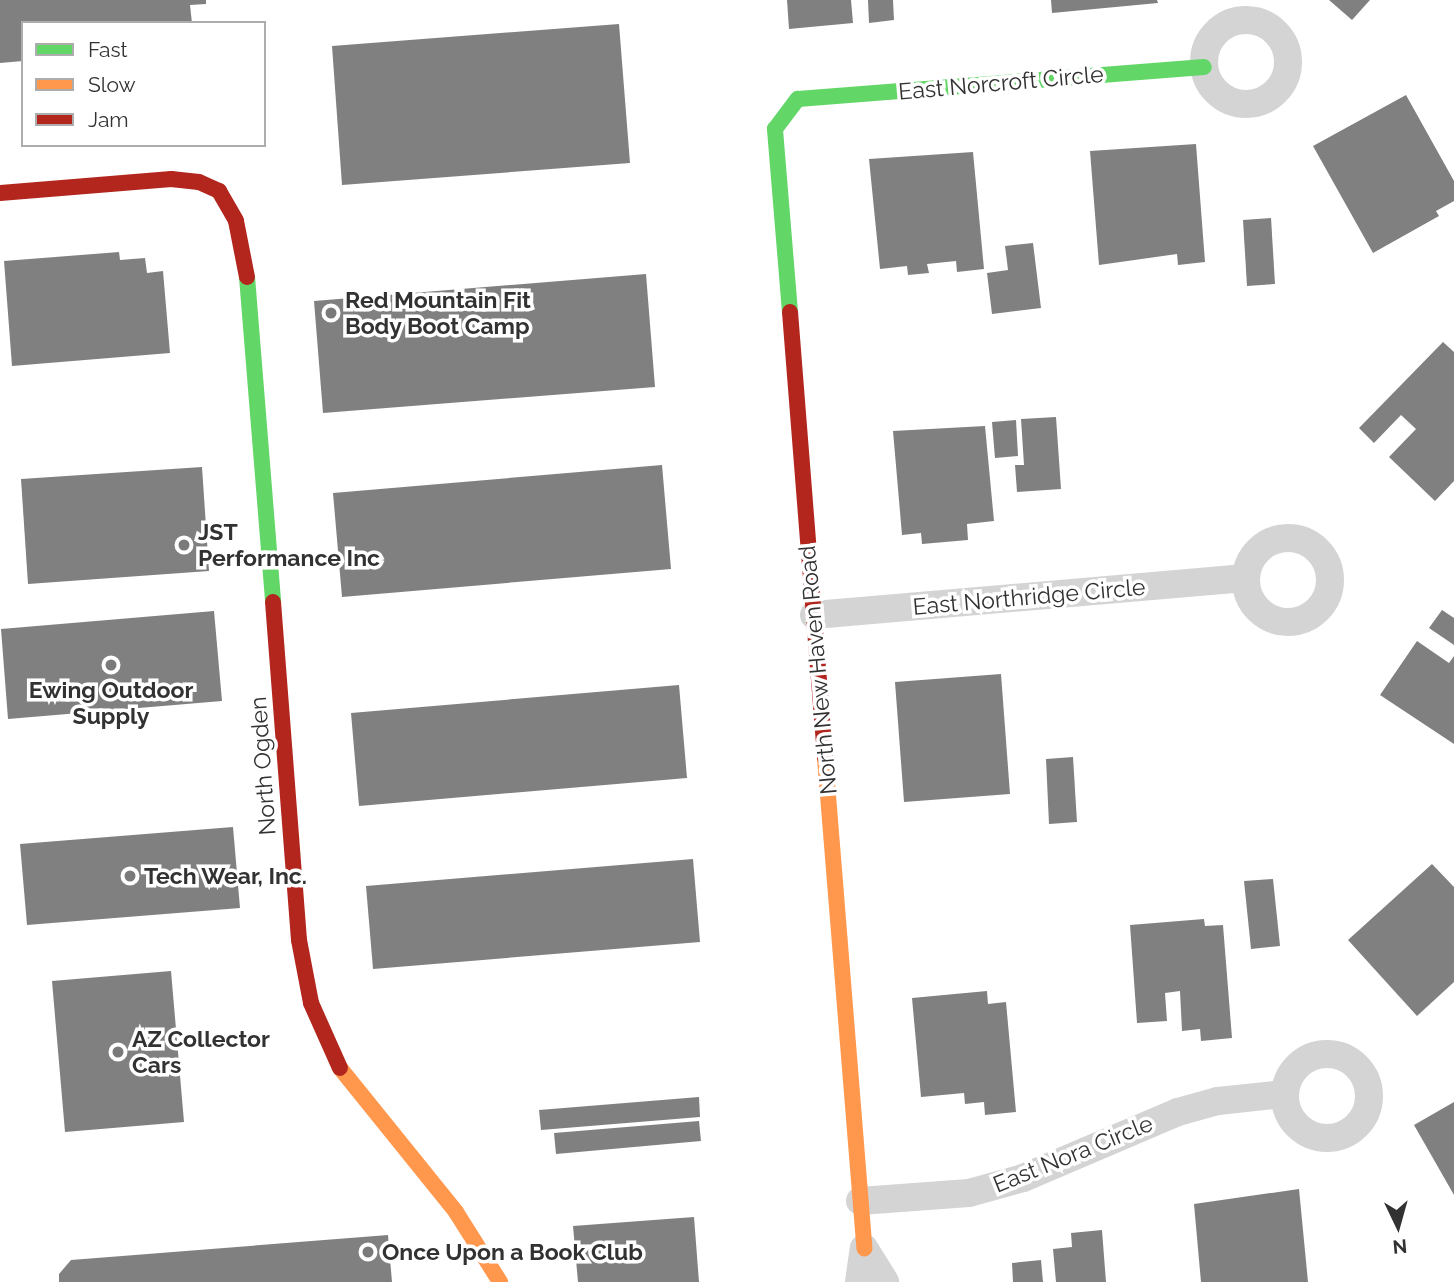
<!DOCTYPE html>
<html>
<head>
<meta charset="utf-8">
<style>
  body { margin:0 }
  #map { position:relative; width:1454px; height:1282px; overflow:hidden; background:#fff; font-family:Raleway,sans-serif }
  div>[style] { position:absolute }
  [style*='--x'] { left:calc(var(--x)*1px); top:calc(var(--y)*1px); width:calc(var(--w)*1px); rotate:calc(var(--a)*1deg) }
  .building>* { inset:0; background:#808080 }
  .street>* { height:28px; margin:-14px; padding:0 14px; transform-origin:14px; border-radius:14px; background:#d4d4d4 }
  .street>.ring { margin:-14px; padding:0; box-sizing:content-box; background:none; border:28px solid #d4d4d4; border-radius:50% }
  .fast>* { height:16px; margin:-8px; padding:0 8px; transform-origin:8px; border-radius:8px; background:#63d668 }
  .slow>* { height:16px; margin:-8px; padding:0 8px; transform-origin:8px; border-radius:8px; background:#ff974d }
  .jam>* { height:16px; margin:-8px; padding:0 8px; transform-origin:8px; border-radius:8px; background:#b3261e }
  .dots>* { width:19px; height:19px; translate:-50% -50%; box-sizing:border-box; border:4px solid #fff; border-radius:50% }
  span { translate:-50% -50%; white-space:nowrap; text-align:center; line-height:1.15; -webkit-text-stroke:7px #fff; paint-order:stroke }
  .street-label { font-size:23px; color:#323232 }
  .poi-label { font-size:23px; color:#323232; font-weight:700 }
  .left { translate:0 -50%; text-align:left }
  .legend { position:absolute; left:21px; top:21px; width:245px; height:126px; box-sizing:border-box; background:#fff; border:2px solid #adadad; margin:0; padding:9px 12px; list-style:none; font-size:21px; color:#323232 }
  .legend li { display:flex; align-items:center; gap:14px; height:35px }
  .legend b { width:35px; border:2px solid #adadad }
  .north { position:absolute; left:1363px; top:1191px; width:70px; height:70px; -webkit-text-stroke:5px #fff; paint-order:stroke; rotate:175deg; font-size:19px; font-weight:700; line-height:28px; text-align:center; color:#323232 }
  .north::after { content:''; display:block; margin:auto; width:24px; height:32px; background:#323232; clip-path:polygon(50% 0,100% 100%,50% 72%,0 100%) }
</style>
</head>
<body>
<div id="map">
  <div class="building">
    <div style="clip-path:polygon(0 0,206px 0,206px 4px,190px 5px,192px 23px,23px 23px,23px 61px,0 63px)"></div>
    <div style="clip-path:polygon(787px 0,851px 0,853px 23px,789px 29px)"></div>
    <div style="clip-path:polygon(868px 0,893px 0,894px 20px,869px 23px)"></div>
    <div style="clip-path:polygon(1051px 0,1157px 0,1158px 3px,1052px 13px)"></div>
    <div style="clip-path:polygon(1329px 0,1370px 0,1352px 20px)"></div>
    <div style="clip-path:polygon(619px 24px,630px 163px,342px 185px,332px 46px)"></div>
    <div style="clip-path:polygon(1406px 95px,1454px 181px,1454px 201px,1436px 211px,1439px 216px,1373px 253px,1313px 146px)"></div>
    <div style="clip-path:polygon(1196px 144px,1205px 262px,1178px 265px,1177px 254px,1099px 265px,1090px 151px)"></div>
    <div style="clip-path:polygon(973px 152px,984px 269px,957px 272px,956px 261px,927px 264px,929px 273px,908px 275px,907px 266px,880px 269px,869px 159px)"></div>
    <div style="clip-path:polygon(1271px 218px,1275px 284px,1247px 286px,1243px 220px)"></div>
    <div style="clip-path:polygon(1033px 243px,1041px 308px,992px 314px,987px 273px,1008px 270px,1005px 246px)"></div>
    <div style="clip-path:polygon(119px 252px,120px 260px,145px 258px,147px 273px,163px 271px,170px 353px,12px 366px,4px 261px)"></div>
    <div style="clip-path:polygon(646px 274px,655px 387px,323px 413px,314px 301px)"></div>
    <div style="clip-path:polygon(1443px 342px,1454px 352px,1454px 481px,1435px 501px,1389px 457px,1416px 429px,1401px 415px,1374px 443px,1359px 428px)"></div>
    <div style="clip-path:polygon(1056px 417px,1061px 489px,1017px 492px,1015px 465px,1024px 465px,1021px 419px)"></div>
    <div style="clip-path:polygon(1016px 420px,1018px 456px,995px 458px,992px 422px)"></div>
    <div style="clip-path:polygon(985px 426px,994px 521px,967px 524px,968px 540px,922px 544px,921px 533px,902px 535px,893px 431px)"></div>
    <div style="clip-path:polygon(662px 465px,671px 569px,342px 597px,333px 493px)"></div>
    <div style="clip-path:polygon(202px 467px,209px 571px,28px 584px,21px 479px)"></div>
    <div style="clip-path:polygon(1442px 610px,1454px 618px,1454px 645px,1429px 628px)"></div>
    <div style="clip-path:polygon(214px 611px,222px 701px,8px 719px,1px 629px)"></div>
    <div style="clip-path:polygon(1417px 641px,1449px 663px,1454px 656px,1454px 744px,1380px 695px)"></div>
    <div style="clip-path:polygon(1001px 674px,1010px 794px,904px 802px,895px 682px)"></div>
    <div style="clip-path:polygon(679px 685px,687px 778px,359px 806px,351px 713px)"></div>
    <div style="clip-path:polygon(1073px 757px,1077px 822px,1049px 824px,1046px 759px)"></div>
    <div style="clip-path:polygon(233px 827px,240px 908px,27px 925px,20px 844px)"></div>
    <div style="clip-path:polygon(693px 859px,700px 942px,373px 969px,366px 886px)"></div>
    <div style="clip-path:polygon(1432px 864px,1454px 887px,1454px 982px,1417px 1016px,1348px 940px)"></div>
    <div style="clip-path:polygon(1273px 879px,1280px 946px,1251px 949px,1244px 881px)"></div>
    <div style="clip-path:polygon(1204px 919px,1205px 926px,1223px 925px,1232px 1038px,1201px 1041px,1200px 1029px,1182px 1031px,1180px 991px,1165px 993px,1167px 1021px,1137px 1023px,1130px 925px)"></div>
    <div style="clip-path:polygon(171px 971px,184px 1122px,65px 1132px,52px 981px)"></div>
    <div style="clip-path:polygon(987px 991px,988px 1004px,1006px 1002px,1016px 1112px,985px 1115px,984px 1102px,965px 1104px,964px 1093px,921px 1097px,912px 998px)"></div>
    <div style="clip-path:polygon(699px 1097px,700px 1117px,541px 1130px,539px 1110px)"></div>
    <div style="clip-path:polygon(1454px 1102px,1454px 1195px,1414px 1125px)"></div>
    <div style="clip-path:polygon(699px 1121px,701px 1141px,556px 1154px,554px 1133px)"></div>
    <div style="clip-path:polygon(1299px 1189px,1308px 1282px,1201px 1282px,1194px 1204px)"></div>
    <div style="clip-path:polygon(694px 1217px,699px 1282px,578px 1282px,573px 1226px)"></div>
    <div style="clip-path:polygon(1102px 1230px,1106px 1282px,1056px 1282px,1053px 1249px,1072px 1247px,1071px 1233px)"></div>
    <div style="clip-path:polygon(388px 1235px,392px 1282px,59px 1282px,59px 1274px,71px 1260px)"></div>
    <div style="clip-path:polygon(1041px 1260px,1043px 1282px,1013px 1282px,1012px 1263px)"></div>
  </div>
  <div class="street">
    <div class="ring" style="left:1204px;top:20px;width:56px;height:56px"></div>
    <div class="ring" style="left:1246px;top:538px;width:56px;height:56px"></div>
    <div style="--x:814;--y:615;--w:433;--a:-4.9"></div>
    <div class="ring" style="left:1285px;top:1054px;width:56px;height:56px"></div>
    <div style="--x:860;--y:1201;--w:109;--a:-4.2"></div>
    <div style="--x:969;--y:1193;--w:56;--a:-15.5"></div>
    <div style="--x:1023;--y:1178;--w:168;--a:-23.1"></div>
    <div style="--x:1178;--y:1112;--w:41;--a:-15.4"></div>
    <div style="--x:1218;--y:1101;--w:66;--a:-6.1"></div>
    <div style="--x:859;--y:1282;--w:34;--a:-82"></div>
    <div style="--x:864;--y:1248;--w:40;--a:58"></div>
  </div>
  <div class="fast">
    <div style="--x:247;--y:277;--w:326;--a:85.4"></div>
    <div style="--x:790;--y:312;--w:184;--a:-94.7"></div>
    <div style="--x:775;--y:129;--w:38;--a:-53"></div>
    <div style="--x:798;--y:99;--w:407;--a:-4.5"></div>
  </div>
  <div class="slow">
    <div style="--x:825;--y:758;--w:492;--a:85.4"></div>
    <div style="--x:340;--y:1068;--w:185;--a:51.1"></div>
    <div style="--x:456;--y:1212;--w:83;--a:57.8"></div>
  </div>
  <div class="jam">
    <div style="--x:0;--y:193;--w:172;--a:-4.7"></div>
    <div style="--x:171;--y:179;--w:28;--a:6"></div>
    <div style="--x:199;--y:182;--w:22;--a:24"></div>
    <div style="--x:219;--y:191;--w:34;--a:60"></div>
    <div style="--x:236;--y:221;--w:57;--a:78.9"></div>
    <div style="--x:790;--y:312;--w:447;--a:85.5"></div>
    <div style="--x:273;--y:602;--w:339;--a:85.6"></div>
    <div style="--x:299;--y:940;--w:64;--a:79.2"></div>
    <div style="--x:311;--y:1003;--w:71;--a:66"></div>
  </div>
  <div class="dots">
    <div style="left:331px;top:313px;background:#7a7a7a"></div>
    <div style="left:184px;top:545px;background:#7a7a7a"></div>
    <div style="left:111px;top:665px;background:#7a7a7a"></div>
    <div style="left:130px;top:876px;background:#7a7a7a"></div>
    <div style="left:118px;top:1052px;background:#7a7a7a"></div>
    <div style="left:368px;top:1252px;background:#7a7a7a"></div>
  </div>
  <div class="street-label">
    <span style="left:1001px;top:83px;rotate:-5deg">East Norcroft Circle</span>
    <span style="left:1029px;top:597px;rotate:-5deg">East Northridge Circle</span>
    <span style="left:818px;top:670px;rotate:-95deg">North New Haven Road</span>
    <span style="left:263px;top:766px;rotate:-94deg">North Ogden</span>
    <span style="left:1073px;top:1154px;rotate:-22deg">East Nora Circle</span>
  </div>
  <div class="poi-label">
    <span class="left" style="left:345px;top:313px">Red Mountain Fit<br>Body Boot Camp</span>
    <span class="left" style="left:198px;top:545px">JST<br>Performance Inc</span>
    <span style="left:111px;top:703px">Ewing Outdoor<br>Supply</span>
    <span class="left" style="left:144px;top:876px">Tech Wear, Inc.</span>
    <span class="left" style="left:132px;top:1052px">AZ Collector<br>Cars</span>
    <span class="left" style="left:382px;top:1252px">Once Upon a Book Club</span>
  </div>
  <ul class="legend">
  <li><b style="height:9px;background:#63d668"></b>Fast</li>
  <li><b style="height:9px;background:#ff974d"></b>Slow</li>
  <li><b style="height:9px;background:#b3261e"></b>Jam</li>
  </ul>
  <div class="north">N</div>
</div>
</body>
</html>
